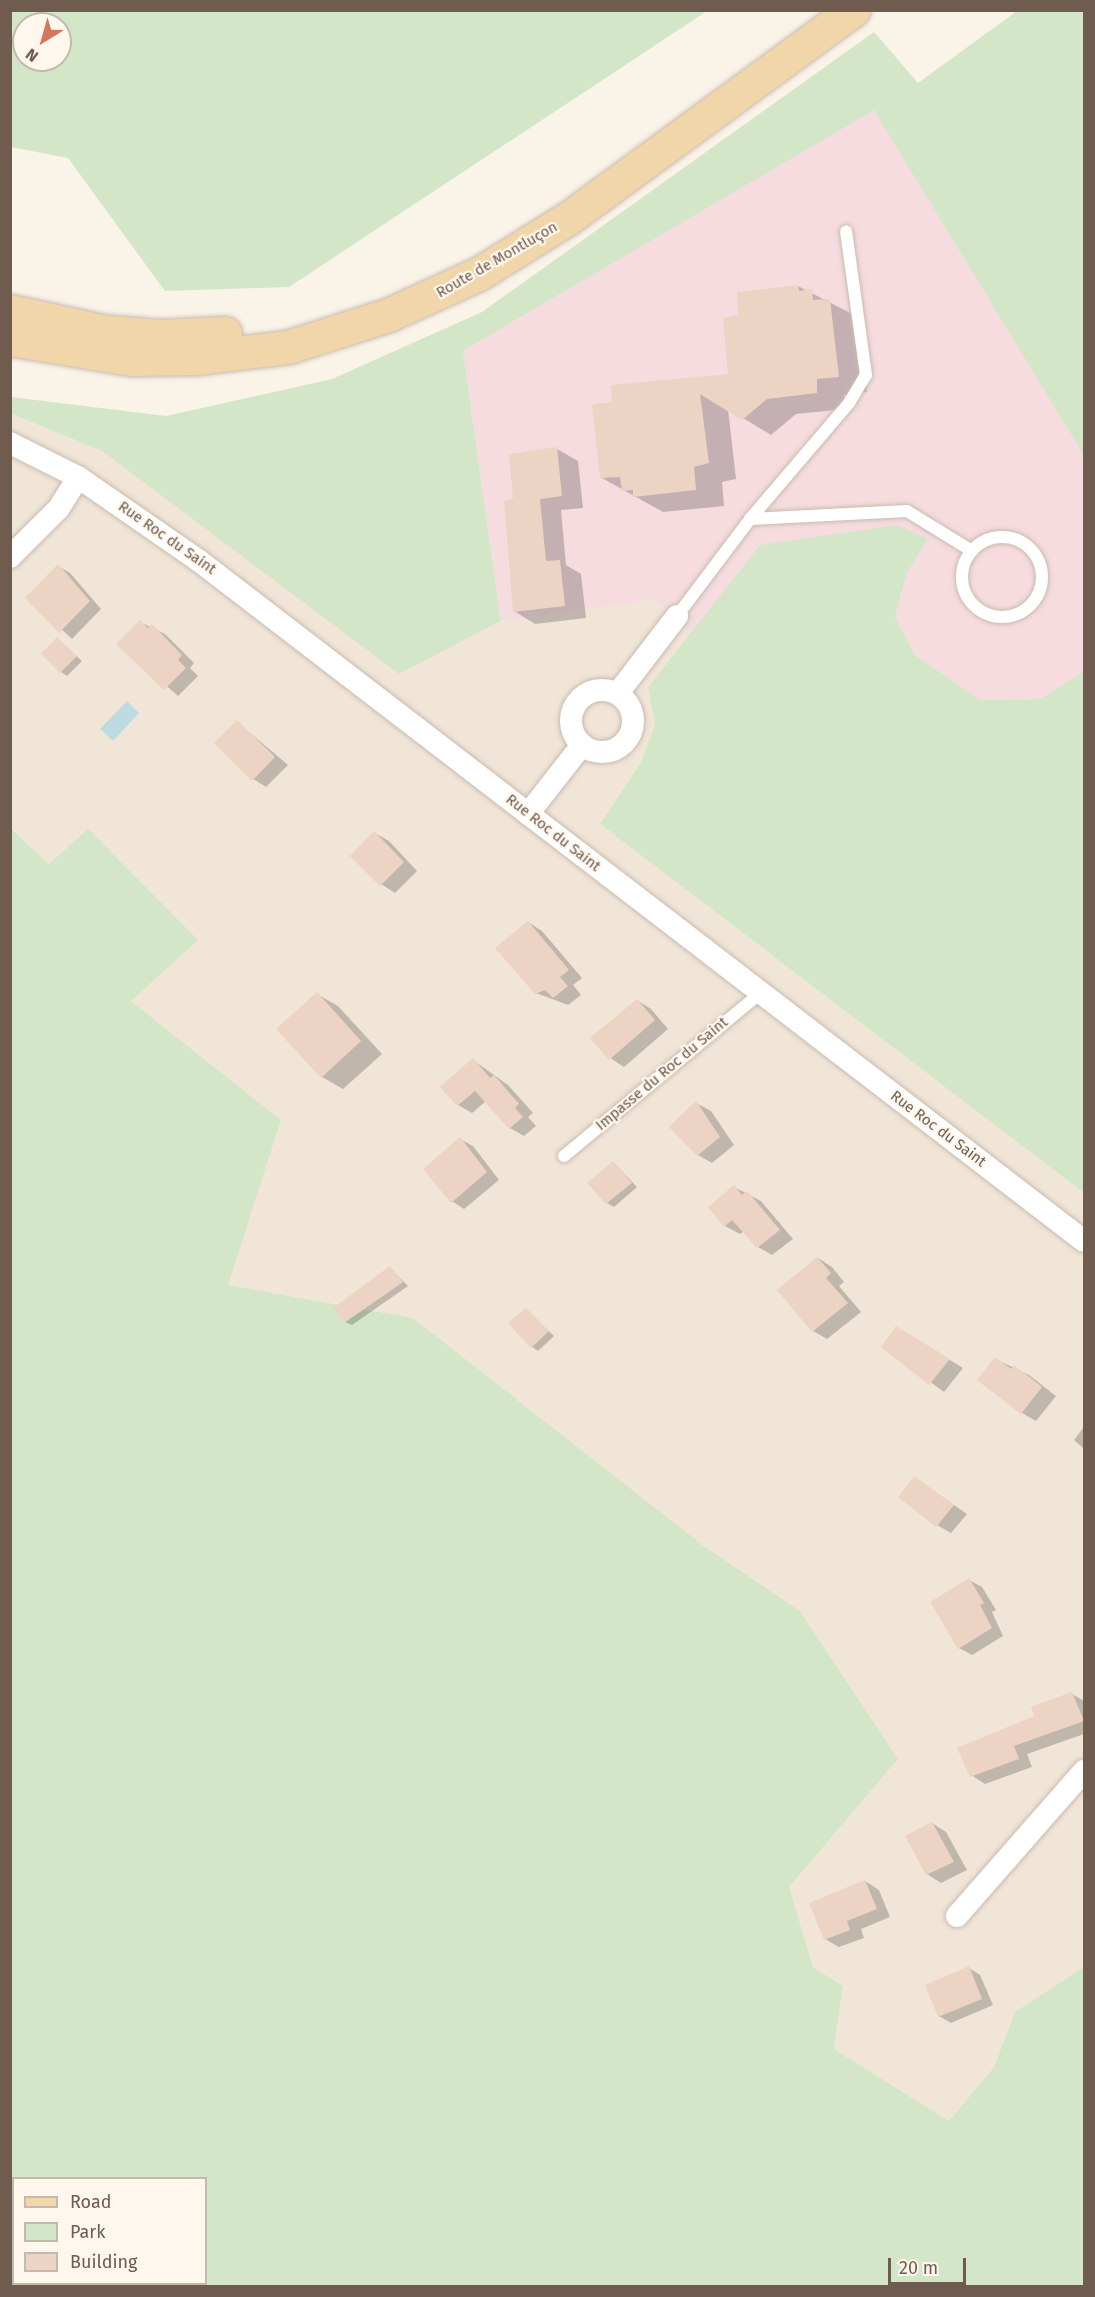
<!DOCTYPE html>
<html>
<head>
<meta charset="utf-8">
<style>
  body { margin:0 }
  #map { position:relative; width:1095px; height:2297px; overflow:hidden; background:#faf3e8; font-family:"Fira Sans",sans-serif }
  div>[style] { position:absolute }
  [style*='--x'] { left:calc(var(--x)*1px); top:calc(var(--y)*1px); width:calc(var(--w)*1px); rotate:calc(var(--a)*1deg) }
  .residential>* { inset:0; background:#f0e5d7 }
  .medical>* { inset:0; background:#f6dcdf }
  .green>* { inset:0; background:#d3e6c8 }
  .water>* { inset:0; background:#bedbe1 }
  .shadow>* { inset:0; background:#0003 }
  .building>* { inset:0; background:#ecd3c3 }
  .roads { filter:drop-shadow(0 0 2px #cabbaf) drop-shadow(0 0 2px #cabbaf) }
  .service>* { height:12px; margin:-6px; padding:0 6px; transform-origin:6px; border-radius:6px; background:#fff }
  .service>.ring { margin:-6px; padding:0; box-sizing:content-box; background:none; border:12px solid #fff; border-radius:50% }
  .minor>* { height:22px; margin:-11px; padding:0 11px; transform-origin:11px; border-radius:11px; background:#fff }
  .minor>.ring { margin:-11px; padding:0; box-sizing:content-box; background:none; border:22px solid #fff; border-radius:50% }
  .primary>* { height:33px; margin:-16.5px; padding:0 16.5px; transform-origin:16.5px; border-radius:16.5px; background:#f0d6a8 }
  span { translate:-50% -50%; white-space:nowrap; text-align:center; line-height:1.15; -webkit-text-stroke:4.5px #fdf7ee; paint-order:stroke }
  .street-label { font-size:15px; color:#705b4f }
  .frame { position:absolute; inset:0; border:12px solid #705b4f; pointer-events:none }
  .legend { position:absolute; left:12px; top:2177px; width:195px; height:108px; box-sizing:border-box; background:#fdf7ee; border:2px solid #c5b9ae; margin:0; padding:8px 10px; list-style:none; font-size:18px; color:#705b4f }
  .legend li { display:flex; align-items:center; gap:12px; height:30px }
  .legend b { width:30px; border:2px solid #c5b9ae }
  .north { position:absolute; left:12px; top:12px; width:60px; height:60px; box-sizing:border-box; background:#fdf7ee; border:2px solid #c5b9ae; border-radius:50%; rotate:217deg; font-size:16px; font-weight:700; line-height:24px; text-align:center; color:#705b4f }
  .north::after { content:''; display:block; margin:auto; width:21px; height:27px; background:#d4785c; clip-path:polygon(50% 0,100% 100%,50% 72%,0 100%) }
  .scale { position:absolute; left:888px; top:2258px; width:78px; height:27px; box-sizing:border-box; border:3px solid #705b4f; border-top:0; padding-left:8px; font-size:18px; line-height:21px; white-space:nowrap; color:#705b4f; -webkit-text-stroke:4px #fdf7ee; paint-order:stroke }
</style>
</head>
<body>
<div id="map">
  <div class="residential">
    <div style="clip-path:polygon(10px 414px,102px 451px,399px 674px,501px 621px,654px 600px,693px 631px,648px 687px,655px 725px,640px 764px,600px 824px,1084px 1193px,1084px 1967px,1015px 2012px,994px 2067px,949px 2121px,834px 2049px,843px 1986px,813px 1967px,789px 1887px,898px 1759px,800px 1611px,704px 1546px,413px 1318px,227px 1285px,281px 1120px,131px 1001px,197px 940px,88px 830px,49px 864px,11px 827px)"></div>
  </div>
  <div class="medical">
    <div style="clip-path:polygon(874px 109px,1084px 456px,1084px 671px,1040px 699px,979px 700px,915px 655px,895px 617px,907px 573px,928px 539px,760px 545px,693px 631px,654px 600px,501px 621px,463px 351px)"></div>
  </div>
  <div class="green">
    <div style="clip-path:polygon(evenodd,10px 11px,11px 10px,707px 11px,289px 287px,165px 291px,68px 158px,11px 147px,10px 11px,24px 24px,60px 24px,60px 60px,24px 60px,24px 24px)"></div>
    <div style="clip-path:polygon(1017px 11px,1084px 11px,1084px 456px,874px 110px,463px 351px,501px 621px,399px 674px,102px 451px,11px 414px,11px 397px,166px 416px,332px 379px,482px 312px,874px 32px,918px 83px)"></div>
    <div style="clip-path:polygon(896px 525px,928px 539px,907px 573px,895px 617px,915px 655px,980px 700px,1040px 699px,1084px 671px,1084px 1193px,600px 824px,640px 764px,655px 725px,648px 687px,760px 545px)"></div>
    <div style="clip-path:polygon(evenodd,10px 827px,49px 864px,88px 829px,198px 940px,131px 1001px,281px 1120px,228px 1285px,413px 1318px,704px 1546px,800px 1611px,898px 1759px,789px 1887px,813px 1967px,843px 1986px,834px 2049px,949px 2121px,994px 2067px,1015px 2012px,1084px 1967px,1084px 2286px,11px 2286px,10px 827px,14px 2178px,206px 2178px,206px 2284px,14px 2284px,14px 2178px)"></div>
  </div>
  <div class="water">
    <div style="clip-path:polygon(127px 701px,139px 713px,113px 741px,100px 729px)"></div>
  </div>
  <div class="shadow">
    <div style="clip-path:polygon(798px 286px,858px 317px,867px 392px,844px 395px,845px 409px,796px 414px,771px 435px,728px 409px,736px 479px,722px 482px,724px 506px,663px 512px,602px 478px,594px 407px,730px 375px,740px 316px)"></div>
    <div style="clip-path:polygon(557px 449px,578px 461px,583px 508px,561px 510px,566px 565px,581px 574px,586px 618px,535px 624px,514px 611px,515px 500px)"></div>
    <div style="clip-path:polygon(58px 566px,70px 573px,101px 609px,72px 639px,27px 598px)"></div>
    <div style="clip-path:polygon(140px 622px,165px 634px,194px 663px,190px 668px,198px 676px,178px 696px,118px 644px)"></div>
    <div style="clip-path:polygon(57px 639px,82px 661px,67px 676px,61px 672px)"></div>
    <div style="clip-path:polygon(237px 722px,288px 765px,266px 787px,253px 779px)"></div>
    <div style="clip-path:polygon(375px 833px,389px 841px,417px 871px,395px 893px,381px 884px)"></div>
    <div style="clip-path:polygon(528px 922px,542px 931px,582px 978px,573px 985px,581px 995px,568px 1005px,536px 993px)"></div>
    <div style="clip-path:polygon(317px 994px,338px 1006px,382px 1054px,343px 1089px,322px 1077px)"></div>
    <div style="clip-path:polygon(637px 1000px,651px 1009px,668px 1029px,624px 1067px,610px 1058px)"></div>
    <div style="clip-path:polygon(473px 1060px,508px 1085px,533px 1113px,528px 1117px,536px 1126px,524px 1136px,510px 1128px,486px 1101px,472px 1113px,458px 1105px)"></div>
    <div style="clip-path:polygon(696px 1103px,711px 1111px,734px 1145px,712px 1163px,698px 1155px)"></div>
    <div style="clip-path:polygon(460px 1139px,473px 1146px,499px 1180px,464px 1209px,452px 1201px)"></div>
    <div style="clip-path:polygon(613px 1162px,637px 1187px,614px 1207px,607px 1203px)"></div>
    <div style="clip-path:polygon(734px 1187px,761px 1201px,793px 1239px,772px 1255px,758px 1247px,744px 1231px,740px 1234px,725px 1226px,710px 1207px)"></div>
    <div style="clip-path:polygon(818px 1258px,832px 1267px,844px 1282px,839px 1286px,861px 1312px,827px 1339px,813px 1331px)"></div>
    <div style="clip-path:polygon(390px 1268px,408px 1286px,352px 1325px,345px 1322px)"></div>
    <div style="clip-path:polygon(526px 1310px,554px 1336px,538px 1351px,532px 1347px)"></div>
    <div style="clip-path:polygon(897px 1328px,963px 1368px,944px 1392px,883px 1347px)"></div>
    <div style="clip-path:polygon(995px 1359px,1029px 1375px,1056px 1396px,1036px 1421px,1022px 1413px)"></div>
    <div style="clip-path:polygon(1084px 1427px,1084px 1449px,1074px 1440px)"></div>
    <div style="clip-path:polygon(915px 1478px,967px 1514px,951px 1533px,937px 1525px)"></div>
    <div style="clip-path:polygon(969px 1580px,982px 1587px,996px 1610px,992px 1612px,1003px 1636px,972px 1655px,959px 1648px)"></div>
    <div style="clip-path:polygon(1072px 1694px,1084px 1701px,1084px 1734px,1027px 1754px,1032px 1767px,985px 1784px,971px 1775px,1036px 1717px)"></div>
    <div style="clip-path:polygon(932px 1823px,946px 1832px,967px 1870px,941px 1883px,927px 1874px)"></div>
    <div style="clip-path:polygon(865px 1881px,879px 1890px,890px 1917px,861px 1929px,864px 1938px,839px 1947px,825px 1939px)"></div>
    <div style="clip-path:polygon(969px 1968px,980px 1975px,993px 2005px,951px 2023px,939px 2016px)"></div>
  </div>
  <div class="building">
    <div style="clip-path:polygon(798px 285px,799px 291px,812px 289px,813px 300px,830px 299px,839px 377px,817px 379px,817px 393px,767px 399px,742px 420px,700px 394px,709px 463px,694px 467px,696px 490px,633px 497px,633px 490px,622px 491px,620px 477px,600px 478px,592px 405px,612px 402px,611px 385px,728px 374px,723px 318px,738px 315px,737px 292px)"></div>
    <div style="clip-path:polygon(557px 447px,562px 496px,540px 499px,546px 561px,560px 560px,565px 606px,513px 612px,504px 501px,513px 498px,509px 454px)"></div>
    <div style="clip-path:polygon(58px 564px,90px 601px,59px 633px,25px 598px)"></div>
    <div style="clip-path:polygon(140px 620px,148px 628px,152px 624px,182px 655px,178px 660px,186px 668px,164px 690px,116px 644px)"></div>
    <div style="clip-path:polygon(57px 637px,77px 656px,60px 673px,41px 654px)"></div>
    <div style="clip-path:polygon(237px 720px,275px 757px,252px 781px,214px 743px)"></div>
    <div style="clip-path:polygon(374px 831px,404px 862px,380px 886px,350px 856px)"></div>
    <div style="clip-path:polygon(528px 921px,569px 970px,560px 977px,568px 986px,553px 998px,545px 990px,535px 994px,495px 948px)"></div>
    <div style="clip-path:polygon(317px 992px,361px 1041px,321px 1078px,276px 1029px)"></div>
    <div style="clip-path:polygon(637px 999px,655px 1020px,609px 1060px,590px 1038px)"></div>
    <div style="clip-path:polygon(473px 1058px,490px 1078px,494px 1075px,519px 1104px,515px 1108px,523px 1117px,509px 1129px,475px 1091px,457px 1106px,440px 1087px)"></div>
    <div style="clip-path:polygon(696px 1101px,720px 1137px,697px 1156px,669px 1127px)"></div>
    <div style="clip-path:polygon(460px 1137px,487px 1172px,451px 1203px,423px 1169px)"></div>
    <div style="clip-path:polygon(613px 1161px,632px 1183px,606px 1204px,587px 1183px)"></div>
    <div style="clip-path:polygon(734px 1185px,742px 1195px,747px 1191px,780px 1230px,757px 1248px,732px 1220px,724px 1227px,708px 1207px)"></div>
    <div style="clip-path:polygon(817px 1257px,831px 1273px,826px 1278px,848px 1303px,812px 1332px,777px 1290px)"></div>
    <div style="clip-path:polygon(390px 1266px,403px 1282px,344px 1323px,333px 1308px)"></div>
    <div style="clip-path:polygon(526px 1308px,549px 1331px,531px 1348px,508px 1323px)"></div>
    <div style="clip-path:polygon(896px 1326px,950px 1359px,929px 1385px,881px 1347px)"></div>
    <div style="clip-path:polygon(995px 1357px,1011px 1369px,1014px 1365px,1042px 1387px,1021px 1414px,977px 1380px)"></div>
    <div style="clip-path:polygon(914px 1476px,954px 1505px,936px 1527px,898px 1497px)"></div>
    <div style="clip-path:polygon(969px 1578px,984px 1603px,980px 1605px,992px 1628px,958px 1649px,930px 1602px)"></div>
    <div style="clip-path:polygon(1072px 1692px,1084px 1721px,1014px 1746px,1019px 1759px,970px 1777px,957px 1748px,1034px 1716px,1031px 1707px)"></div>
    <div style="clip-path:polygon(932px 1822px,954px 1862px,926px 1875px,905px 1836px)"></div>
    <div style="clip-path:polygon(865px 1880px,877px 1909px,847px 1921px,850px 1930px,824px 1940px,809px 1903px)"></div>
    <div style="clip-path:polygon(969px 1966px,982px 1999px,938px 2017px,925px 1985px)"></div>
  </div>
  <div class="roads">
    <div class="service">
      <div style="--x:750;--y:519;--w:153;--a:-49.5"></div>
      <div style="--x:849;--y:403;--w:33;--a:-59"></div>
      <div style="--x:866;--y:375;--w:145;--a:-97.9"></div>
      <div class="ring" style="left:962px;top:537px;width:68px;height:68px"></div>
      <div style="--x:677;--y:616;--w:121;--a:-53"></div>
      <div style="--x:750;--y:519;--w:157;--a:-2.9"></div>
      <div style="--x:907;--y:511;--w:76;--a:31.6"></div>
      <div style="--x:564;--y:1156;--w:255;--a:-39.7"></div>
    </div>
    <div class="minor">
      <div style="--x:10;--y:443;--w:76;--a:26.6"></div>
      <div style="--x:78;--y:477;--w:146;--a:34.7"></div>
      <div style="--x:198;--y:560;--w:1117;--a:37.55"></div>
      <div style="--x:10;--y:557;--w:69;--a:-45"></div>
      <div style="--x:59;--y:508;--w:36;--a:-58"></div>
      <div class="ring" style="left:571px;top:690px;width:40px;height:40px"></div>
      <div style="--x:618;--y:693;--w:97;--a:-52.5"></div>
      <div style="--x:528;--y:814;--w:88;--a:-52"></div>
      <div style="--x:957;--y:1916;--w:193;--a:-48.8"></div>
    </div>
    <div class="primary">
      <div style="--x:10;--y:311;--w:98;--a:12.3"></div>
      <div style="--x:106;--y:332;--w:55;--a:4.2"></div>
      <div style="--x:161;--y:336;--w:64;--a:-2.7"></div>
      <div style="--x:10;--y:339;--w:123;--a:9.4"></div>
      <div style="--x:131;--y:359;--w:65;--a:-0.9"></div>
      <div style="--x:196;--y:358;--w:93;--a:-6.8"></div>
      <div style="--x:288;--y:347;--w:105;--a:-17.7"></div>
      <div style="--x:388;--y:315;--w:101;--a:-24.5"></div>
      <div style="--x:480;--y:273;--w:106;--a:-31.9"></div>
      <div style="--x:570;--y:217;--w:351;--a:-36.2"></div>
    </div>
  </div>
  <div class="street-label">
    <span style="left:497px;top:260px;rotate:-30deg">Route de Montluçon</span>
    <span style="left:167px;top:538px;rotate:35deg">Rue Roc du Saint</span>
    <span style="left:553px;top:833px;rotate:38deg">Rue Roc du Saint</span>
    <span style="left:662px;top:1074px;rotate:-40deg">Impasse du Roc du Saint</span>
    <span style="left:938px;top:1129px;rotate:37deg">Rue Roc du Saint</span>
  </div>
  <div class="frame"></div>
  <ul class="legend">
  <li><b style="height:8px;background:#f0d6a8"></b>Road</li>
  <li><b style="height:16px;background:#d3e6c8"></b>Park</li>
  <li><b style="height:16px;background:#ecd3c3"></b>Building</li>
  </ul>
  <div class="north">N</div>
  <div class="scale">20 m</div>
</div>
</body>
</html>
